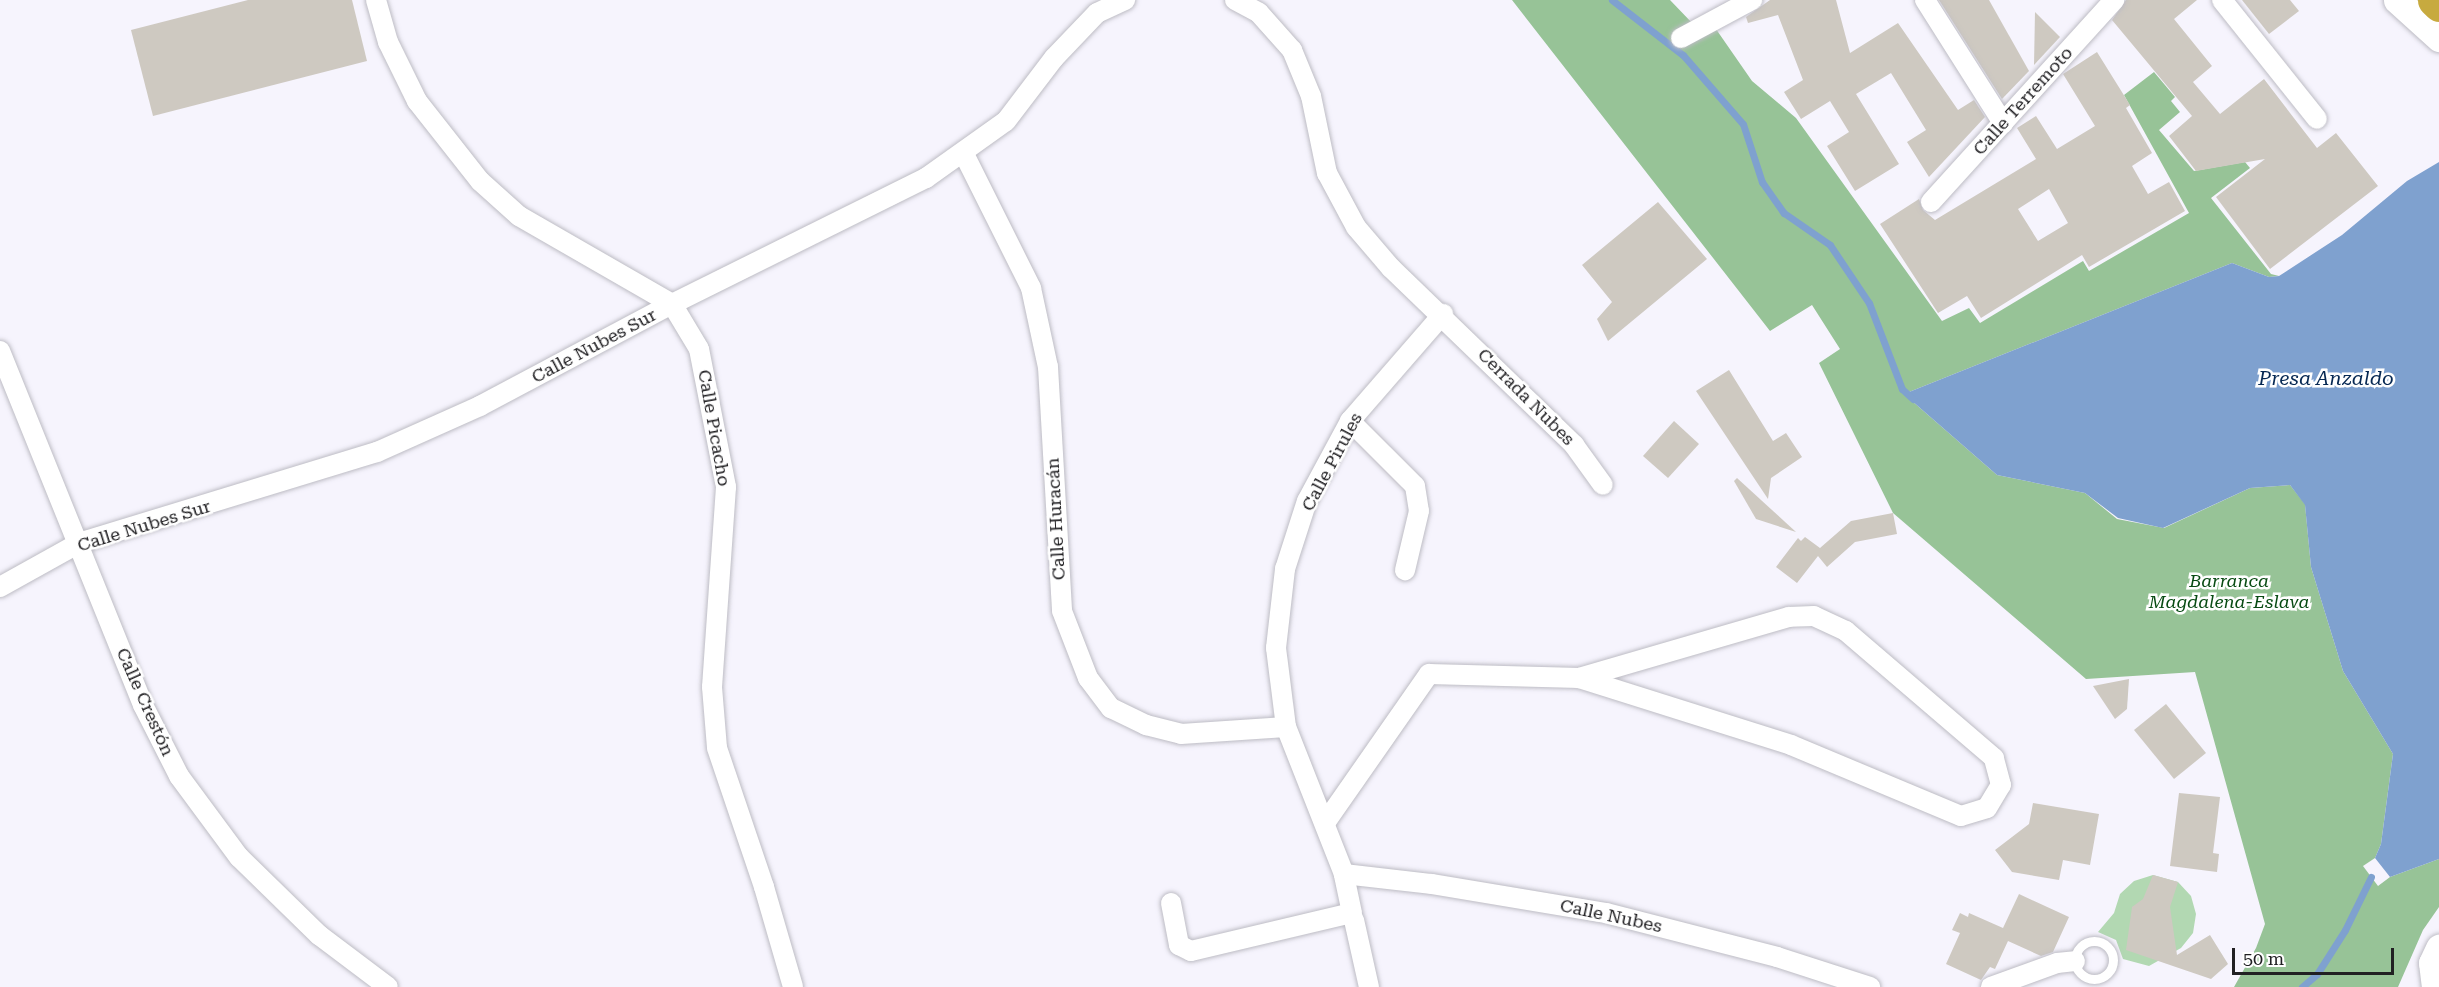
<!DOCTYPE html>
<html>
<head>
<meta charset="utf-8">
<style>
  body { margin:0 }
  #map { position:relative; width:2439px; height:987px; overflow:hidden; background:#f6f4fd; font-family:"Roboto Serif",serif }
  div>[style] { position:absolute }
  [style*='--x'] { left:calc(var(--x)*1px); top:calc(var(--y)*1px); width:calc(var(--w)*1px); rotate:calc(var(--a)*1deg) }
  .green>* { inset:0; background:#b2d8b2 }
  .forest>* { inset:0; background:#97c397 }
  .water>* { inset:0; background:#7fa1cf }
  .stream>* { height:7px; margin:-3.5px; padding:0 3.5px; transform-origin:3.5px; border-radius:3.5px; background:#7fa1cf }
  .building>* { inset:0; background:#cec9c1 }
  .roads { filter:drop-shadow(0 0 2px #bdbcc4) drop-shadow(0 0 2px #bdbcc4) }
  .lane>* { height:9px; margin:-4.5px; padding:0 4.5px; transform-origin:4.5px; border-radius:4.5px; background:#fff }
  .lane>.ring { margin:-4.5px; padding:0; box-sizing:content-box; background:none; border:9px solid #fff; border-radius:50% }
  .street>* { height:20px; margin:-10px; padding:0 10px; transform-origin:10px; border-radius:10px; background:#fff }
  .secondary>* { height:27px; margin:-13.5px; padding:0 13.5px; transform-origin:13.5px; border-radius:13.5px; background:#fff }
  .highway>* { height:33px; margin:-16.5px; padding:0 16.5px; transform-origin:16.5px; border-radius:16.5px; background:#c7aa3f }
  span { translate:-50% -50%; white-space:nowrap; text-align:center; line-height:1.15; -webkit-text-stroke:5px #fff; paint-order:stroke }
  .street-label { font-size:18px; color:#212023 }
  .park-label { font-size:18px; color:#084b13; font-style:italic }
  .water-label { font-size:20px; color:#062853; font-style:italic }
  .scale { position:absolute; left:2232px; top:948px; width:162px; height:27px; box-sizing:border-box; border:3px solid #212023; border-top:0; padding-left:8px; font-size:18px; line-height:21px; white-space:nowrap; color:#212023; -webkit-text-stroke:4px #fff; paint-order:stroke }
</style>
</head>
<body>
<div id="map">
  <div class="green">
    <div style="clip-path:polygon(2153px 875px,2178px 882px,2191px 896px,2196px 914px,2193px 933px,2181px 948px,2149px 966px,2123px 959px,2116px 940px,2098px 932px,2114px 913px,2120px 894px,2134px 881px)"></div>
  </div>
  <div class="forest">
    <div style="clip-path:polygon(1512px 0,1670px 0,1694px 25px,1709px 19px,1752px 81px,1796px 118px,1942px 321px,1969px 308px,1980px 323px,2083px 261px,2089px 271px,2189px 213px,2124px 95px,2154px 72px,2175px 97px,2171px 101px,2180px 112px,2159px 130px,2194px 171px,2245px 162px,2250px 168px,2211px 198px,2271px 274px,2279px 276px,2269px 277px,2232px 263px,1904px 394px,1997px 475px,2085px 493px,2117px 519px,2164px 528px,2250px 488px,2290px 485px,2305px 504px,2311px 567px,2343px 671px,2393px 754px,2381px 844px,2375px 858px,2363px 866px,2378px 886px,2390px 877px,2439px 859px,2439px 907px,2423px 930px,2398px 987px,2234px 987px,2256px 948px,2265px 924px,2195px 672px,2086px 679px,1893px 513px,1819px 363px,1840px 349px,1812px 305px,1770px 331px)"></div>
  </div>
  <div class="water">
    <div style="clip-path:polygon(2439px 162px,2439px 859px,2390px 877px,2375px 858px,2381px 844px,2393px 754px,2343px 671px,2311px 567px,2305px 505px,2290px 485px,2250px 488px,2163px 528px,2118px 518px,2085px 493px,1997px 475px,1904px 394px,2232px 263px,2269px 277px,2279px 276px,2342px 235px,2407px 181px)"></div>
  </div>
  <div class="stream">
    <div style="--x:1612;--y:0;--w:90;--a:37.8"></div>
    <div style="--x:1683;--y:55;--w:91;--a:49"></div>
    <div style="--x:1743;--y:124;--w:61;--a:71.9"></div>
    <div style="--x:1762;--y:182;--w:38;--a:55"></div>
    <div style="--x:1784;--y:213;--w:56;--a:34.8"></div>
    <div style="--x:1830;--y:245;--w:70;--a:56.1"></div>
    <div style="--x:1869;--y:303;--w:92;--a:69"></div>
    <div style="--x:1902;--y:389;--w:15;--a:42"></div>
    <div style="--x:2302;--y:987;--w:20;--a:-41"></div>
    <div style="--x:2317;--y:974;--w:52;--a:-57.5"></div>
    <div style="--x:2345;--y:930;--w:59;--a:-63.9"></div>
  </div>
  <div class="building">
    <div style="clip-path:polygon(248px 0,352px 0,367px 61px,153px 116px,131px 30px)"></div>
    <div style="clip-path:polygon(1770px 0,1836px 0,1850px 53px,1898px 23px,1958px 110px,1974px 100px,1985px 117px,1929px 177px,1907px 142px,1926px 130px,1891px 73px,1856px 94px,1899px 164px,1855px 191px,1827px 146px,1849px 132px,1830px 101px,1801px 119px,1784px 92px,1803px 80px,1778px 15px,1748px 23px,1746px 17px)"></div>
    <div style="clip-path:polygon(1939px 0,1989px 0,2029px 71px,2002px 99px)"></div>
    <div style="clip-path:polygon(2126px 0,2197px 0,2174px 19px,2212px 66px,2193px 82px,2220px 114px,2264px 79px,2317px 148px,2336px 133px,2378px 186px,2270px 269px,2216px 197px,2265px 159px,2196px 171px,2169px 136px,2192px 116px,2112px 20px)"></div>
    <div style="clip-path:polygon(2242px 0,2290px 0,2299px 11px,2269px 34px)"></div>
    <div style="clip-path:polygon(2035px 12px,2060px 37px,2034px 65px)"></div>
    <div style="clip-path:polygon(evenodd,2097px 52px,2130px 105px,2126px 108px,2152px 153px,2132px 166px,2148px 194px,2169px 182px,2185px 211px,2089px 267px,2082px 255px,1981px 318px,1967px 296px,1938px 313px,1880px 224px,1919px 199px,1923px 210px,1935px 220px,2036px 159px,2017px 128px,2036px 116px,2057px 149px,2095px 126px,2063px 74px,2097px 52px,2049px 189px,2068px 223px,2038px 241px,2018px 209px,2049px 189px)"></div>
    <div style="clip-path:polygon(1658px 202px,1707px 259px,1608px 341px,1597px 319px,1612px 302px,1582px 265px)"></div>
    <div style="clip-path:polygon(1729px 370px,1773px 441px,1786px 433px,1802px 457px,1771px 478px,1768px 499px,1696px 391px)"></div>
    <div style="clip-path:polygon(1674px 421px,1699px 444px,1668px 478px,1643px 456px)"></div>
    <div style="clip-path:polygon(1737px 478px,1796px 532px,1756px 519px,1734px 481px)"></div>
    <div style="clip-path:polygon(1893px 513px,1897px 534px,1855px 542px,1827px 567px,1818px 556px,1797px 583px,1776px 567px,1798px 538px,1801px 541px,1805px 537px,1820px 548px,1851px 521px)"></div>
    <div style="clip-path:polygon(2129px 679px,2127px 709px,2115px 719px,2093px 686px)"></div>
    <div style="clip-path:polygon(2166px 704px,2206px 753px,2174px 779px,2134px 730px)"></div>
    <div style="clip-path:polygon(2179px 793px,2220px 797px,2213px 853px,2219px 854px,2217px 872px,2170px 866px)"></div>
    <div style="clip-path:polygon(2033px 803px,2099px 814px,2090px 865px,2063px 860px,2059px 880px,2012px 872px,1995px 850px,2029px 824px)"></div>
    <div style="clip-path:polygon(2153px 875px,2178px 882px,2170px 907px,2177px 955px,2210px 935px,2228px 964px,2211px 979px,2126px 950px,2132px 907px,2143px 899px)"></div>
    <div style="clip-path:polygon(2019px 894px,2069px 917px,2053px 952px,2041px 956px,2008px 941px,1995px 969px,1990px 967px,1981px 980px,1946px 964px,1960px 933px,1952px 930px,1960px 913px,1968px 917px,1969px 913px,2003px 928px)"></div>
  </div>
  <div class="roads">
    <div class="lane">
      <div class="ring" style="left:2075px;top:941px;width:29px;height:29px"></div>
    </div>
    <div class="street">
      <div style="--x:376;--y:0;--w:44;--a:74.1"></div>
      <div style="--x:388;--y:42;--w:66;--a:63.8"></div>
      <div style="--x:417;--y:101;--w:102;--a:51.8"></div>
      <div style="--x:480;--y:181;--w:52;--a:41.9"></div>
      <div style="--x:519;--y:216;--w:177;--a:29.9"></div>
      <div style="--x:672;--y:304;--w:52;--a:59"></div>
      <div style="--x:699;--y:349;--w:141;--a:78.9"></div>
      <div style="--x:726;--y:487;--w:200;--a:94"></div>
      <div style="--x:712;--y:687;--w:61;--a:85.3"></div>
      <div style="--x:717;--y:748;--w:147;--a:71.3"></div>
      <div style="--x:764;--y:887;--w:104;--a:73.8"></div>
      <div style="--x:1235;--y:0;--w:27;--a:28"></div>
      <div style="--x:1259;--y:13;--w:50;--a:48.3"></div>
      <div style="--x:1292;--y:50;--w:50;--a:67.6"></div>
      <div style="--x:1311;--y:96;--w:79;--a:78.3"></div>
      <div style="--x:1327;--y:173;--w:61;--a:61.8"></div>
      <div style="--x:1356;--y:227;--w:54;--a:49.5"></div>
      <div style="--x:1391;--y:268;--w:255;--a:44"></div>
      <div style="--x:1574;--y:445;--w:49;--a:54.1"></div>
      <div style="--x:1925;--y:0;--w:146;--a:57.6"></div>
      <div style="--x:2222;--y:0;--w:152;--a:51.4"></div>
      <div style="--x:1681;--y:38;--w:81;--a:-28.2"></div>
      <div style="--x:964;--y:154;--w:150;--a:63.4"></div>
      <div style="--x:1031;--y:288;--w:81;--a:77.9"></div>
      <div style="--x:1048;--y:367;--w:244;--a:86.7"></div>
      <div style="--x:1062;--y:611;--w:72;--a:68.8"></div>
      <div style="--x:1088;--y:678;--w:38;--a:53"></div>
      <div style="--x:1111;--y:708;--w:39;--a:26"></div>
      <div style="--x:1146;--y:725;--w:36;--a:14"></div>
      <div style="--x:1181;--y:734;--w:105;--a:-3.8"></div>
      <div style="--x:1931;--y:202;--w:273;--a:-47.8"></div>
      <div style="--x:0;--y:351;--w:382;--a:68"></div>
      <div style="--x:143;--y:705;--w:80;--a:63.1"></div>
      <div style="--x:179;--y:776;--w:101;--a:53.5"></div>
      <div style="--x:239;--y:857;--w:112;--a:44.3"></div>
      <div style="--x:319;--y:935;--w:86;--a:37"></div>
      <div style="--x:1350;--y:421;--w:92;--a:45"></div>
      <div style="--x:1415;--y:486;--w:25;--a:81"></div>
      <div style="--x:1419;--y:511;--w:61;--a:103.3"></div>
      <div style="--x:0;--y:587;--w:90;--a:-29.1"></div>
      <div style="--x:79;--y:543;--w:312;--a:-17"></div>
      <div style="--x:377;--y:452;--w:113;--a:-24.1"></div>
      <div style="--x:480;--y:406;--w:217;--a:-28"></div>
      <div style="--x:672;--y:304;--w:284;--a:-26.4"></div>
      <div style="--x:926;--y:178;--w:98;--a:-35.5"></div>
      <div style="--x:1006;--y:121;--w:79;--a:-52.7"></div>
      <div style="--x:1054;--y:58;--w:62;--a:-46.3"></div>
      <div style="--x:1097;--y:13;--w:31;--a:-25"></div>
      <div style="--x:1325;--y:823;--w:182;--a:-55.1"></div>
      <div style="--x:1429;--y:674;--w:150;--a:1.5"></div>
      <div style="--x:1579;--y:678;--w:222;--a:17.5"></div>
      <div style="--x:1791;--y:745;--w:184;--a:22.7"></div>
      <div style="--x:1961;--y:816;--w:27;--a:-17"></div>
      <div style="--x:1987;--y:808;--w:27;--a:-59"></div>
      <div style="--x:2001;--y:785;--w:28;--a:-105"></div>
      <div style="--x:1994;--y:758;--w:195;--a:-139.4"></div>
      <div style="--x:1846;--y:631;--w:35;--a:-155"></div>
      <div style="--x:1814;--y:616;--w:25;--a:178"></div>
      <div style="--x:1789;--y:617;--w:219;--a:163.8"></div>
      <div style="--x:1344;--y:874;--w:89;--a:6.5"></div>
      <div style="--x:1432;--y:884;--w:176;--a:9.5"></div>
      <div style="--x:1606;--y:913;--w:177;--a:14.4"></div>
      <div style="--x:1777;--y:957;--w:98;--a:17.9"></div>
      <div style="--x:1171;--y:903;--w:43;--a:79.2"></div>
      <div style="--x:1179;--y:945;--w:13;--a:27"></div>
      <div style="--x:1191;--y:951;--w:165;--a:-13.3"></div>
      <div style="--x:1352;--y:913;--w:40;--a:-102"></div>
      <div style="--x:1344;--y:874;--w:158;--a:-111.5"></div>
      <div style="--x:1286;--y:727;--w:80;--a:-97.2"></div>
      <div style="--x:1276;--y:648;--w:80;--a:-83.5"></div>
      <div style="--x:1285;--y:569;--w:71;--a:-72.1"></div>
      <div style="--x:1307;--y:501;--w:91;--a:-61.7"></div>
      <div style="--x:1350;--y:421;--w:142;--a:-49"></div>
      <div style="--x:1354;--y:920;--w:69;--a:77.4"></div>
      <div style="--x:1991;--y:987;--w:70;--a:-20"></div>
      <div style="--x:2057;--y:963;--w:18;--a:-6"></div>
    </div>
    <div class="secondary">
      <div style="--x:2397;--y:0;--w:57;--a:42.1"></div>
      <div style="--x:2435;--y:987;--w:24;--a:-97"></div>
      <div style="--x:2432;--y:963;--w:17;--a:-65"></div>
    </div>
    <div class="highway">
      <div style="--x:2434;--y:0;--w:7;--a:45"></div>
    </div>
  </div>
  <div class="street-label">
    <span style="left:2023px;top:101px;rotate:-48deg">Calle Terremoto</span>
    <span style="left:594px;top:346px;rotate:-28deg">Calle Nubes Sur</span>
    <span style="left:1526px;top:397px;rotate:45deg">Cerrada Nubes</span>
    <span style="left:714px;top:428px;rotate:80deg">Calle Picacho</span>
    <span style="left:1332px;top:462px;rotate:-62deg">Calle Pirules</span>
    <span style="left:1056px;top:519px;rotate:-93deg">Calle Huracán</span>
    <span style="left:144px;top:526px;rotate:-17deg">Calle Nubes Sur</span>
    <span style="left:145px;top:702px;rotate:66deg">Calle Crestón</span>
    <span style="left:1611px;top:916px;rotate:12deg">Calle Nubes</span>
  </div>
  <div class="park-label">
    <span style="left:2229px;top:592px">Barranca<br>Magdalena-Eslava</span>
  </div>
  <div class="water-label">
    <span style="left:2326px;top:378px">Presa Anzaldo</span>
  </div>
  <div class="scale">50 m</div>
</div>
</body>
</html>
